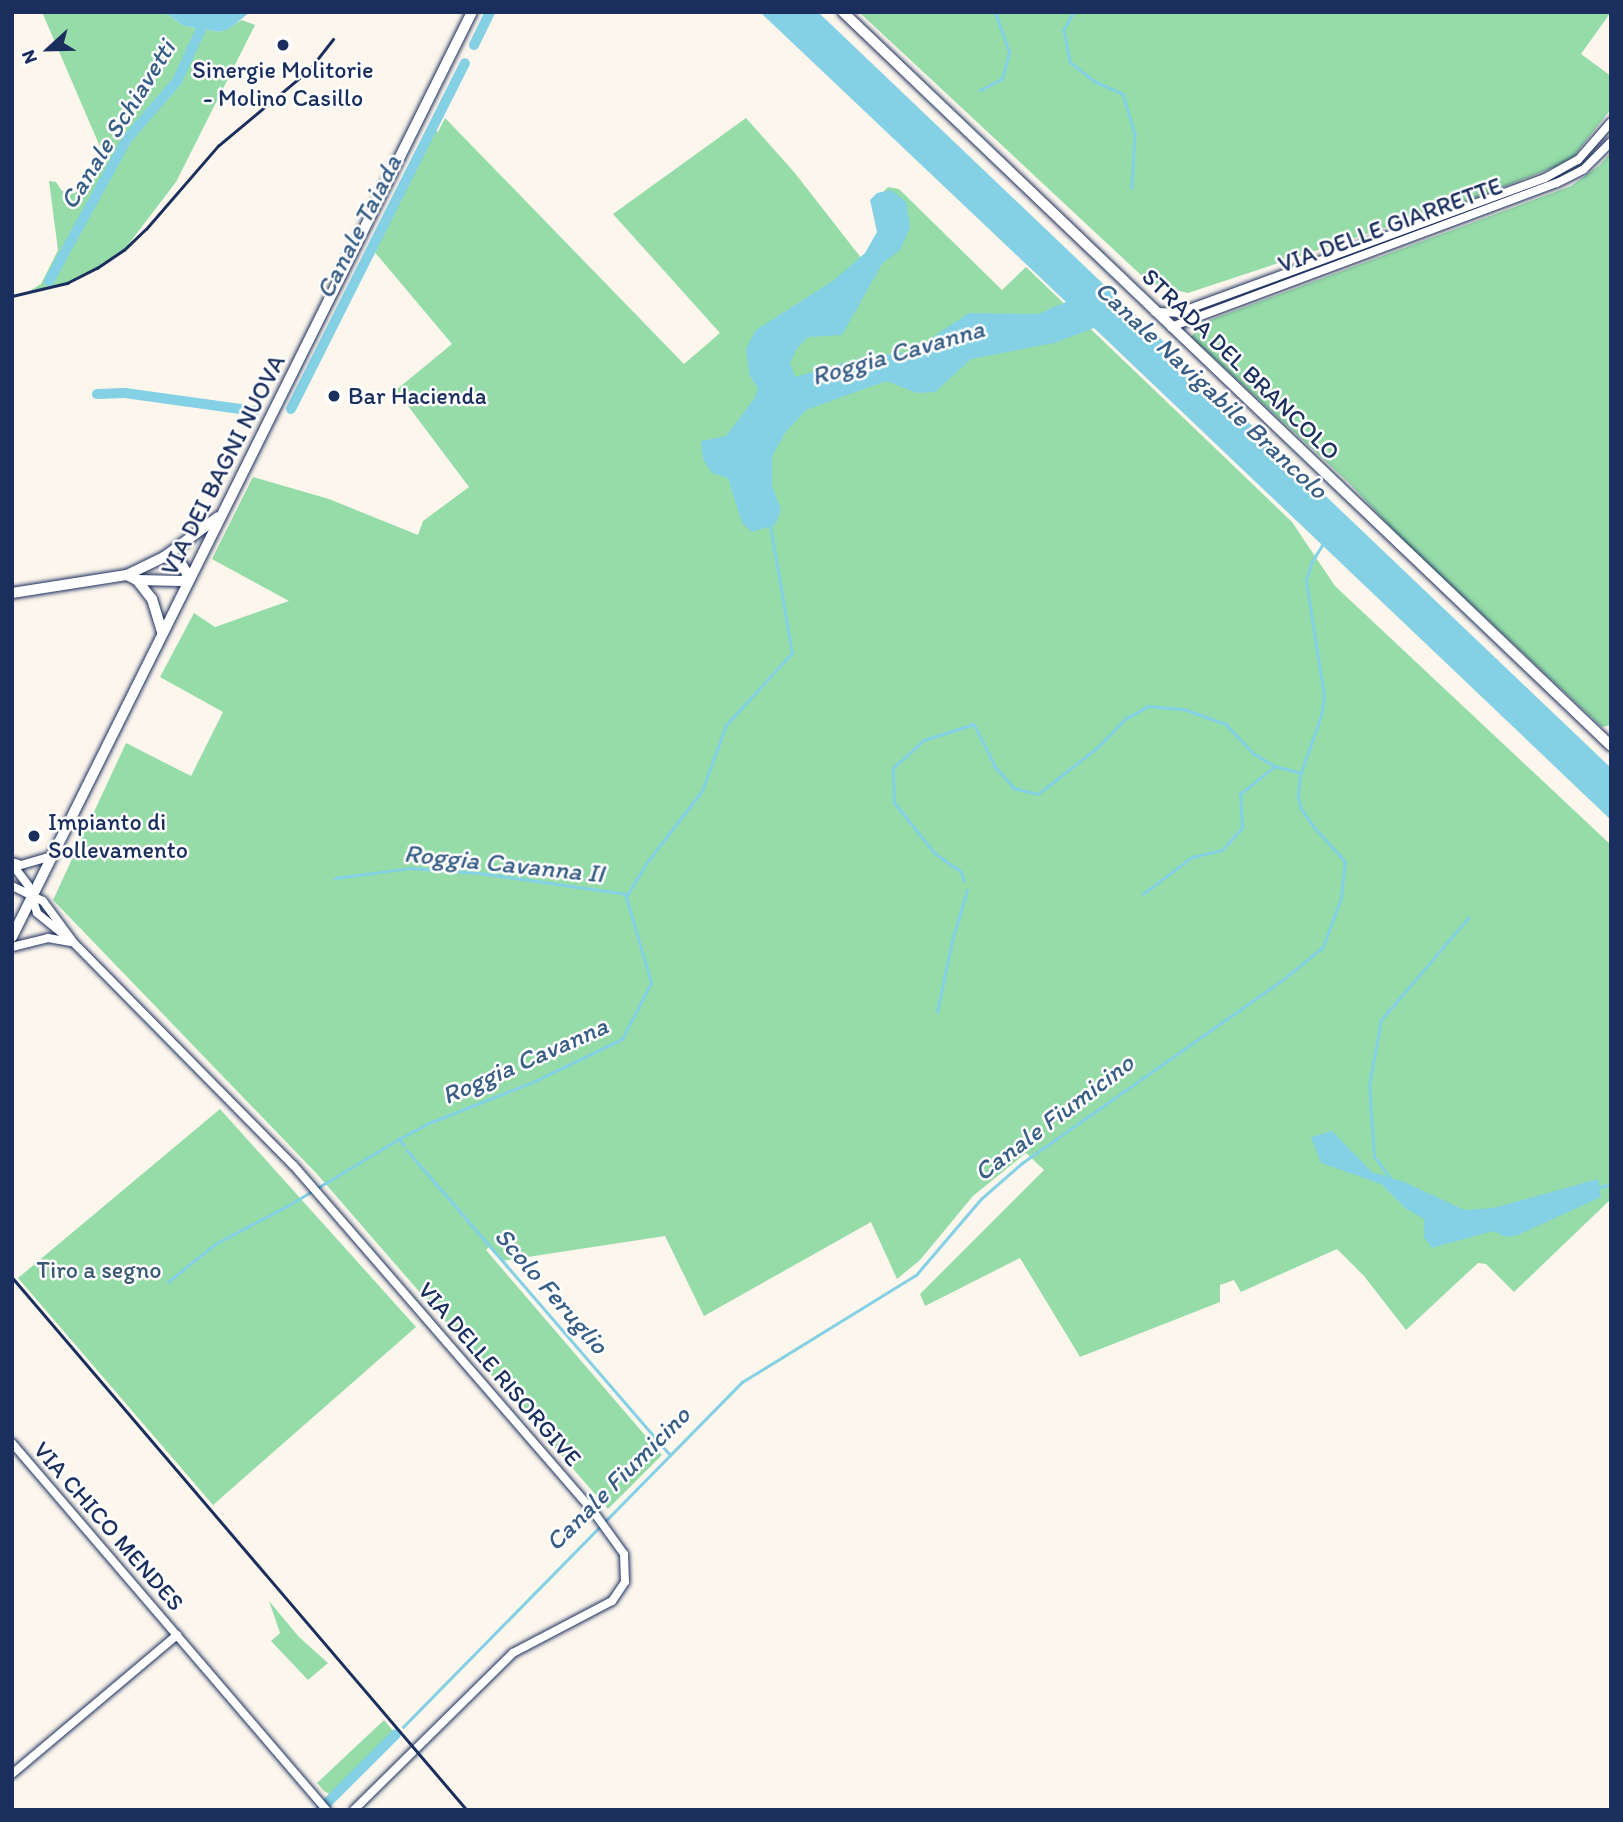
<!DOCTYPE html>
<html>
<head>
<meta charset="utf-8">
<style>
  body { margin:0 }
  #map { position:relative; width:1623px; height:1822px; overflow:hidden; background:#fcf6ed; font-family:Itim,sans-serif }
  div>[style] { position:absolute }
  [style*='--x'] { left:calc(var(--x)*1px); top:calc(var(--y)*1px); width:calc(var(--w)*1px); rotate:calc(var(--a)*1deg) }
  .green>* { inset:0; background:#96dca9 }
  .water>* { inset:0; background:#84d0e4 }
  .stream>* { height:2.5px; margin:-1.25px; padding:0 1.25px; transform-origin:1.25px; border-radius:1.25px; background:#84d0e4 }
  .canal>* { height:10px; margin:-5px; padding:0 5px; transform-origin:5px; border-radius:5px; background:#84d0e4 }
  .roads { filter:drop-shadow(0 0 2px #1b2f5e) drop-shadow(0 0 2px #1b2f5e) }
  .minor>* { height:8px; margin:-4px; padding:0 4px; transform-origin:4px; border-radius:4px; background:#fff }
  .tertiary>* { height:10px; margin:-5px; padding:0 5px; transform-origin:5px; border-radius:5px; background:#fff }
  .rail>* { height:2.5px; margin:-1.25px; padding:0 1.25px; transform-origin:1.25px; border-radius:1.25px; background:#1b2f5e }
  .dots>* { width:19px; height:19px; translate:-50% -50%; box-sizing:border-box; border:4px solid #fff; border-radius:50% }
  span { translate:-50% -50%; white-space:nowrap; text-align:center; line-height:1.15; -webkit-text-stroke:5px #fff; paint-order:stroke }
  .poi-label { font-size:24px; color:#1b2f5e }
  .left { translate:0 -50%; text-align:left }
  .street-label { font-size:24px; color:#1b2f5e }
  .park-label { font-size:24px; color:#3a5a71 }
  .water-label { font-size:26px; color:#3a5f86; font-style:italic }
  .frame { position:absolute; inset:0; border:14px solid #1b2f5e; pointer-events:none }
  .north { position:absolute; left:14px; top:14px; width:70px; height:70px; -webkit-text-stroke:5px #fff; paint-order:stroke; rotate:248deg; font-size:19px; font-weight:700; line-height:28px; text-align:center; color:#1b2f5e }
  .north::after { content:''; display:block; margin:auto; width:24px; height:32px; background:#1b2f5e; clip-path:polygon(50% 0,100% 100%,50% 72%,0 100%) }
</style>
</head>
<body>
<div id="map">
  <div class="green">
    <div style="clip-path:polygon(42px 12px,164px 12px,184px 26px,220px 32px,242px 20px,255px 25px,176px 182px,124px 250px,78px 279px,23px 295px,41px 284px,58px 250px,49px 181px,56px 182px,62px 191px,75px 193px,104px 156px)"></div>
    <div style="clip-path:polygon(859px 12px,1611px 12px,1581px 54px,1611px 76px,1611px 109px,1573px 157px,1557px 166px,1469px 200px,1188px 293px,1152px 284px,1142px 276px)"></div>
    <div style="clip-path:polygon(445px 118px,684px 364px,720px 333px,613px 214px,746px 118px,794px 172px,862px 259px,879px 245px,882px 193px,888px 187px,899px 189px,1002px 290px,1026px 267px,1292px 522px,1335px 586px,1611px 845px,1611px 1199px,1514px 1292px,1486px 1264px,1478px 1263px,1406px 1330px,1364px 1276px,1337px 1249px,1241px 1292px,1234px 1280px,1220px 1285px,1220px 1302px,1080px 1357px,1020px 1258px,925px 1306px,920px 1294px,1044px 1170px,1026px 1153px,973px 1196px,920px 1260px,897px 1279px,871px 1222px,704px 1316px,665px 1236px,502px 1261px,489px 1247px,486px 1250px,662px 1455px,608px 1509px,317px 1174px,53px 900px,126px 743px,191px 776px,223px 712px,160px 677px,194px 613px,215px 627px,289px 601px,212px 559px,253px 477px,329px 499px,418px 535px,423px 521px,469px 487px,396px 390px,452px 344px,373px 250px,434px 129px,438px 132px)"></div>
    <div style="clip-path:polygon(1611px 152px,1611px 725px,1602px 727px,1403px 540px,1348px 482px,1191px 337px,1202px 323px,1571px 186px,1600px 165px)"></div>
    <div style="clip-path:polygon(220px 1109px,416px 1327px,213px 1505px,18px 1278px)"></div>
    <div style="clip-path:polygon(269px 1601px,299px 1637px,328px 1663px,308px 1680px,271px 1641px,280px 1633px)"></div>
    <div style="clip-path:polygon(384px 1720px,394px 1732px,331px 1795px,324px 1791px,317px 1783px)"></div>
  </div>
  <div class="water">
    <div style="clip-path:polygon(164px 12px,250px 12px,229px 29px,220px 32px,184px 26px)"></div>
    <div style="clip-path:polygon(760px 12px,818px 12px,1611px 768px,1611px 820px,1094px 328px,1054px 343px,971px 359px,935px 392px,917px 393px,886px 381px,806px 410px,785px 433px,772px 457px,772px 486px,781px 510px,775px 525px,752px 532px,742px 523px,728px 478px,712px 473px,703px 459px,701px 441px,726px 436px,754px 399px,758px 389px,749px 374px,746px 349px,756px 330px,834px 280px,865px 253px,877px 232px,870px 200px,877px 193px,891px 190px,906px 202px,910px 227px,901px 249px,882px 264px,842px 335px,808px 337px,797px 348px,790px 363px,795px 377px,864px 357px,910px 352px,969px 313px,1038px 314px,1066px 302px)"></div>
    <div style="clip-path:polygon(1332px 1131px,1372px 1172px,1404px 1182px,1465px 1210px,1493px 1208px,1598px 1179px,1601px 1197px,1518px 1235px,1506px 1237px,1493px 1231px,1432px 1248px,1424px 1237px,1424px 1219px,1406px 1209px,1381px 1184px,1321px 1163px,1311px 1137px)"></div>
  </div>
  <div class="stream">
    <div style="--x:1074;--y:12;--w:21;--a:119"></div>
    <div style="--x:1064;--y:30;--w:33;--a:79"></div>
    <div style="--x:1070;--y:62;--w:31;--a:38"></div>
    <div style="--x:1094;--y:81;--w:32;--a:24"></div>
    <div style="--x:1123;--y:94;--w:42;--a:73.3"></div>
    <div style="--x:1135;--y:134;--w:54;--a:93.2"></div>
    <div style="--x:980;--y:90;--w:25;--a:-27"></div>
    <div style="--x:1002;--y:79;--w:28;--a:-75"></div>
    <div style="--x:1009;--y:52;--w:42;--a:-109.3"></div>
    <div style="--x:335;--y:878;--w:77;--a:-7.5"></div>
    <div style="--x:411;--y:868;--w:68;--a:4.2"></div>
    <div style="--x:479;--y:873;--w:149;--a:8.1"></div>
    <div style="--x:964;--y:881;--w:9;--a:-108"></div>
    <div style="--x:961;--y:872;--w:32;--a:-145"></div>
    <div style="--x:935;--y:854;--w:65;--a:-128.8"></div>
    <div style="--x:894;--y:803;--w:35;--a:-92"></div>
    <div style="--x:893;--y:768;--w:42;--a:-42.1"></div>
    <div style="--x:924;--y:740;--w:52;--a:-17.7"></div>
    <div style="--x:974;--y:724;--w:47;--a:63.4"></div>
    <div style="--x:995;--y:766;--w:29;--a:49"></div>
    <div style="--x:1014;--y:788;--w:25;--a:14"></div>
    <div style="--x:1038;--y:794;--w:76;--a:-38.1"></div>
    <div style="--x:1098;--y:747;--w:39;--a:-46"></div>
    <div style="--x:1125;--y:719;--w:26;--a:-29"></div>
    <div style="--x:1148;--y:706;--w:36;--a:5"></div>
    <div style="--x:1184;--y:709;--w:45;--a:19.7"></div>
    <div style="--x:1226;--y:724;--w:40;--a:47"></div>
    <div style="--x:1253;--y:753;--w:26;--a:31"></div>
    <div style="--x:1275;--y:766;--w:27;--a:15"></div>
    <div style="--x:1143;--y:894;--w:61;--a:-37.1"></div>
    <div style="--x:1192;--y:857;--w:31;--a:-13"></div>
    <div style="--x:1222;--y:850;--w:30;--a:-48"></div>
    <div style="--x:1242;--y:828;--w:34;--a:-93"></div>
    <div style="--x:1240;--y:794;--w:45;--a:-38.7"></div>
    <div style="--x:937;--y:1012;--w:73;--a:-78.1"></div>
    <div style="--x:952;--y:941;--w:53;--a:-73.6"></div>
    <div style="--x:404;--y:1146;--w:9;--a:-126"></div>
    <div style="--x:399;--y:1139;--w:34;--a:-28"></div>
    <div style="--x:429;--y:1123;--w:114;--a:-21.6"></div>
    <div style="--x:535;--y:1081;--w:97;--a:-25.8"></div>
    <div style="--x:622;--y:1039;--w:63;--a:-62.6"></div>
    <div style="--x:651;--y:983;--w:90;--a:-106.2"></div>
    <div style="--x:626;--y:897;--w:42;--a:-58.6"></div>
    <div style="--x:648;--y:861;--w:88;--a:-52.4"></div>
    <div style="--x:702;--y:791;--w:70;--a:-70"></div>
    <div style="--x:726;--y:725;--w:98;--a:-47.5"></div>
    <div style="--x:792;--y:653;--w:129;--a:-99.8"></div>
    <div style="--x:407;--y:1150;--w:401;--a:49.2"></div>
    <div style="--x:1390;--y:1178;--w:26;--a:-127"></div>
    <div style="--x:1374;--y:1157;--w:72;--a:-94"></div>
    <div style="--x:1369;--y:1085;--w:66;--a:-79.5"></div>
    <div style="--x:1381;--y:1020;--w:135;--a:-49.5"></div>
    <div style="--x:1597;--y:1188;--w:15;--a:-16"></div>
    <div style="--x:168;--y:1282;--w:60;--a:-39"></div>
    <div style="--x:215;--y:1244;--w:84;--a:-27.8"></div>
    <div style="--x:289;--y:1205;--w:128;--a:-31"></div>
    <div style="--x:403;--y:1727;--w:484;--a:-45.5"></div>
    <div style="--x:742;--y:1382;--w:204;--a:-31.6"></div>
    <div style="--x:916;--y:1275;--w:100;--a:-49.5"></div>
    <div style="--x:981;--y:1199;--w:55;--a:-41.3"></div>
    <div style="--x:1022;--y:1163;--w:315;--a:-35.1"></div>
    <div style="--x:1280;--y:982;--w:55;--a:-39.1"></div>
    <div style="--x:1323;--y:947;--w:52;--a:-69.8"></div>
    <div style="--x:1341;--y:898;--w:36;--a:-84"></div>
    <div style="--x:1345;--y:862;--w:50;--a:-131.7"></div>
    <div style="--x:1312;--y:825;--w:19;--a:-125"></div>
    <div style="--x:1301;--y:809;--w:12;--a:-104"></div>
    <div style="--x:1298;--y:797;--w:22;--a:-85"></div>
    <div style="--x:1300;--y:775;--w:63;--a:-70.4"></div>
    <div style="--x:1321;--y:716;--w:20;--a:-81"></div>
    <div style="--x:1324;--y:696;--w:116;--a:-98.9"></div>
    <div style="--x:1306;--y:581;--w:19;--a:-74"></div>
    <div style="--x:1311;--y:563;--w:22;--a:-58"></div>
  </div>
  <div class="canal">
    <div style="--x:474;--y:45;--w:37;--a:-64"></div>
    <div style="--x:49;--y:281;--w:162;--a:-61.2"></div>
    <div style="--x:127;--y:139;--w:77;--a:-49.2"></div>
    <div style="--x:177;--y:81;--w:57;--a:-65.2"></div>
    <div style="--x:97;--y:394;--w:28;--a:-2"></div>
    <div style="--x:125;--y:393;--w:131;--a:7.9"></div>
    <div style="--x:291;--y:409;--w:387;--a:-63.3"></div>
    <div style="--x:320;--y:1810;--w:107;--a:-45"></div>
  </div>
  <div class="roads">
    <div class="minor">
      <div style="--x:1155;--y:312;--w:23;--a:2"></div>
      <div style="--x:1178;--y:313;--w:391;--a:-20.2"></div>
      <div style="--x:1545;--y:178;--w:38;--a:-29"></div>
      <div style="--x:1578;--y:160;--w:50;--a:-49"></div>
      <div style="--x:1171;--y:327;--w:412;--a:-20.5"></div>
      <div style="--x:1557;--y:183;--w:30;--a:-27"></div>
      <div style="--x:1584;--y:169;--w:38;--a:-45"></div>
      <div style="--x:12;--y:862;--w:9;--a:18"></div>
      <div style="--x:21;--y:865;--w:33;--a:-16"></div>
      <div style="--x:12;--y:864;--w:26;--a:53"></div>
      <div style="--x:28;--y:885;--w:29;--a:72"></div>
      <div style="--x:37;--y:913;--w:41;--a:39.1"></div>
      <div style="--x:12;--y:886;--w:34;--a:26"></div>
      <div style="--x:43;--y:901;--w:52;--a:53.6"></div>
      <div style="--x:74;--y:943;--w:313;--a:45.4"></div>
      <div style="--x:294;--y:1166;--w:457;--a:49.1"></div>
      <div style="--x:593;--y:1511;--w:53;--a:54.2"></div>
      <div style="--x:624;--y:1554;--w:28;--a:88"></div>
      <div style="--x:625;--y:1582;--w:23;--a:124"></div>
      <div style="--x:612;--y:1601;--w:112;--a:152.3"></div>
      <div style="--x:513;--y:1653;--w:223;--a:135.4"></div>
      <div style="--x:12;--y:947;--w:37;--a:-14"></div>
      <div style="--x:48;--y:938;--w:23;--a:10"></div>
      <div style="--x:12;--y:1443;--w:484;--a:49.4"></div>
      <div style="--x:12;--y:1774;--w:216;--a:-40.1"></div>
    </div>
    <div class="tertiary">
      <div style="--x:843;--y:12;--w:1062;--a:43.7"></div>
      <div style="--x:164;--y:557;--w:17;--a:17"></div>
      <div style="--x:180;--y:562;--w:19;--a:58"></div>
      <div style="--x:127;--y:575;--w:11;--a:27"></div>
      <div style="--x:137;--y:580;--w:44;--a:1.3"></div>
      <div style="--x:181;--y:581;--w:9;--a:-18"></div>
      <div style="--x:137;--y:580;--w:24;--a:52"></div>
      <div style="--x:152;--y:599;--w:34;--a:73"></div>
      <div style="--x:12;--y:593;--w:116;--a:-8.9"></div>
      <div style="--x:127;--y:575;--w:41;--a:-25.9"></div>
      <div style="--x:164;--y:557;--w:67;--a:-36.5"></div>
      <div style="--x:12;--y:937;--w:1033;--a:-63.56"></div>
    </div>
  </div>
  <div class="rail">
    <div style="--x:12;--y:296;--w:57;--a:-13.3"></div>
    <div style="--x:67;--y:283;--w:34;--a:-27"></div>
    <div style="--x:97;--y:268;--w:32;--a:-34"></div>
    <div style="--x:124;--y:250;--w:30;--a:-44"></div>
    <div style="--x:146;--y:229;--w:110;--a:-49.1"></div>
    <div style="--x:218;--y:146;--w:119;--a:-39.9"></div>
    <div style="--x:309;--y:70;--w:39;--a:-52"></div>
    <div style="--x:12;--y:1277;--w:701;--a:49.51"></div>
  </div>
  <div class="dots">
    <div style="left:283px;top:45px;background:#1b2f5e"></div>
    <div style="left:334px;top:396px;background:#1b2f5e"></div>
    <div style="left:34px;top:836px;background:#1b2f5e"></div>
  </div>
  <div class="poi-label">
    <span style="left:283px;top:84px">Sinergie Molitorie<br>- Molino Casillo</span>
    <span class="left" style="left:348px;top:396px">Bar Hacienda</span>
    <span class="left" style="left:48px;top:836px">Impianto di<br>Sollevamento</span>
  </div>
  <div class="street-label">
    <span style="left:1390px;top:225px;rotate:-20deg">VIA DELLE GIARRETTE</span>
    <span style="left:1241px;top:364px;rotate:44deg">STRADA DEL BRANCOLO</span>
    <span style="left:223px;top:465px;rotate:-63deg">VIA DEI BAGNI NUOVA</span>
    <span style="left:500px;top:1374px;rotate:49deg">VIA DELLE RISORGIVE</span>
    <span style="left:109px;top:1526px;rotate:49deg">VIA CHICO MENDES</span>
  </div>
  <div class="park-label">
    <span style="left:99px;top:1270px">Tiro a segno</span>
  </div>
  <div class="water-label">
    <span style="left:118px;top:125px;rotate:-58deg">Canale Schiavetti</span>
    <span style="left:359px;top:227px;rotate:-63deg">Canale Taiada</span>
    <span style="left:898px;top:353px;rotate:-16deg">Roggia Cavanna</span>
    <span style="left:1211px;top:390px;rotate:43deg">Canale Navigabile Brancolo</span>
    <span style="left:504px;top:864px;rotate:6deg">Roggia Cavanna II</span>
    <span style="left:525px;top:1061px;rotate:-24deg">Roggia Cavanna</span>
    <span style="left:1054px;top:1118px;rotate:-37deg">Canale Fiumicino</span>
    <span style="left:551px;top:1291px;rotate:49deg">Scolo Feruglio</span>
    <span style="left:618px;top:1479px;rotate:-45deg">Canale Fiumicino</span>
  </div>
  <div class="frame"></div>
  <div class="north">N</div>
</div>
</body>
</html>
